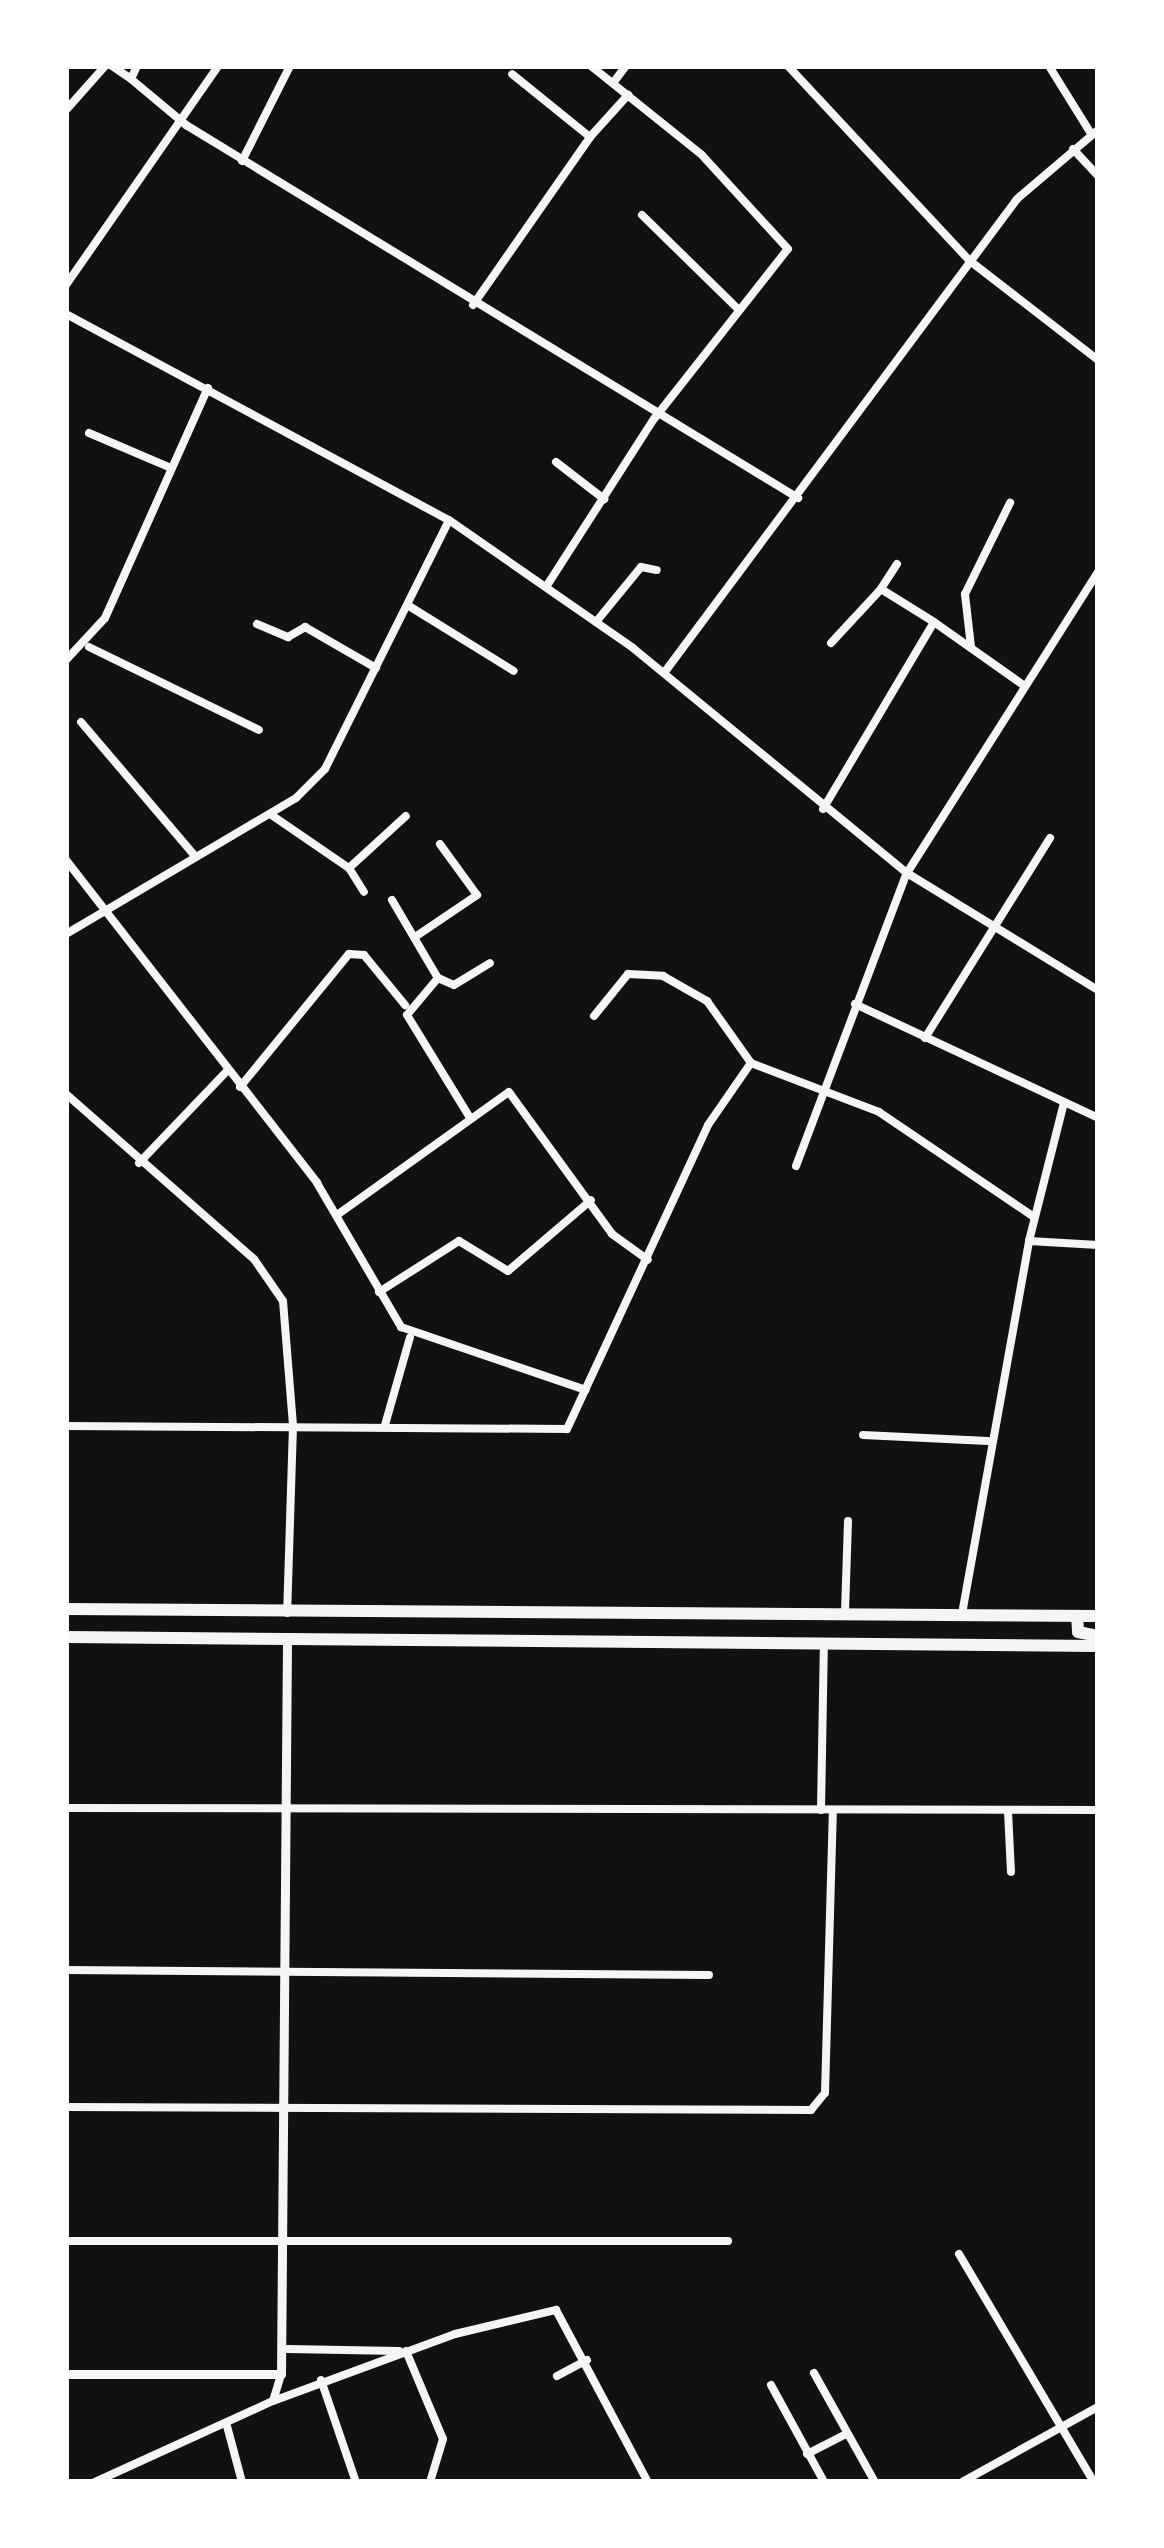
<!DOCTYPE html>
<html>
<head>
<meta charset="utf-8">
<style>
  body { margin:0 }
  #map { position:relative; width:1164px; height:2548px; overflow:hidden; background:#111; font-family:Lato,sans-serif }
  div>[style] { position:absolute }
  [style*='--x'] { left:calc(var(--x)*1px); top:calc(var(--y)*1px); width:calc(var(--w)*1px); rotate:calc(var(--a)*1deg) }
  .minor>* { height:8px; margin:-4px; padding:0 4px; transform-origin:4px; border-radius:4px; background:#f5f5f5 }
  .tertiary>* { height:9px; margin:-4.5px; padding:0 4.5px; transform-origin:4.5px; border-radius:4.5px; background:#f5f5f5 }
  .primary>* { height:12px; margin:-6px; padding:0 6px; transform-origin:6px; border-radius:6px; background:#f5f5f5 }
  span { translate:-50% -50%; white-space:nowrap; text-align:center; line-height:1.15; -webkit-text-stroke:9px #fff; paint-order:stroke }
  .frame { position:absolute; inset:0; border:69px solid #fff; pointer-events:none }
</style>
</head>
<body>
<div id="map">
  <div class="minor">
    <div style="--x:112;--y:66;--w:23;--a:34"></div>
    <div style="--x:137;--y:66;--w:14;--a:115"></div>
    <div style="--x:131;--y:79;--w:72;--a:39.9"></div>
    <div style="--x:186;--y:125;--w:717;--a:31.36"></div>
    <div style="--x:788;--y:66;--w:267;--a:47"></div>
    <div style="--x:970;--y:261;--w:162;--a:37.7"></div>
    <div style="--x:1049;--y:66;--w:81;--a:58.1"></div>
    <div style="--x:613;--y:83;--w:21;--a:-53"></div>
    <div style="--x:66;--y:110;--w:59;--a:-48.4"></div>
    <div style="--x:590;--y:137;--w:57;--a:-47.9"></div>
    <div style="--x:1073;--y:149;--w:37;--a:47"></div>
    <div style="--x:242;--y:161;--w:106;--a:-63.2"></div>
    <div style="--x:642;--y:215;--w:134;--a:44.4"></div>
    <div style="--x:66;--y:285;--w:267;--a:-55.2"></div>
    <div style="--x:473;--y:305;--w:205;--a:-55.1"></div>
    <div style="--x:590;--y:137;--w:100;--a:-141.1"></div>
    <div style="--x:66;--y:314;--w:435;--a:28.3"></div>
    <div style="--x:449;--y:520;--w:224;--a:34.8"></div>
    <div style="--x:633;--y:648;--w:355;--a:39.4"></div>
    <div style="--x:907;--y:873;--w:224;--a:31.5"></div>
    <div style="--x:89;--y:433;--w:89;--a:23.1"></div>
    <div style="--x:556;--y:462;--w:61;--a:37.6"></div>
    <div style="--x:897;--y:564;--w:30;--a:123"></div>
    <div style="--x:881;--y:589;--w:62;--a:31.9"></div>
    <div style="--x:546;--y:587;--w:200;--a:-57.3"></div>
    <div style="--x:654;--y:419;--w:216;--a:-51.8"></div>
    <div style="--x:788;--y:249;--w:127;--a:-132.5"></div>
    <div style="--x:702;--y:155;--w:142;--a:-141.3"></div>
    <div style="--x:409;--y:606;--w:123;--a:31.8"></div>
    <div style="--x:596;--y:622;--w:71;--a:-50.7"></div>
    <div style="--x:641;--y:567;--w:16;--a:11"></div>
    <div style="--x:257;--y:624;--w:34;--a:23"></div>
    <div style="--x:288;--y:637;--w:20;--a:-30"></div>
    <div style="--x:305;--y:627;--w:82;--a:30"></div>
    <div style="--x:831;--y:643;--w:74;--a:-47.2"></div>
    <div style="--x:89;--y:647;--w:189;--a:26"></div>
    <div style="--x:971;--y:647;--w:53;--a:-96.5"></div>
    <div style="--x:965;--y:594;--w:102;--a:-63.7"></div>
    <div style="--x:66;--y:660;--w:57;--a:-47.1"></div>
    <div style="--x:105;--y:618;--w:252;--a:-65.9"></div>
    <div style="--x:664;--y:673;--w:591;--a:-53.32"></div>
    <div style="--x:1017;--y:199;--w:106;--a:-40.4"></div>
    <div style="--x:81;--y:722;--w:177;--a:49.6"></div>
    <div style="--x:823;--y:809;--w:217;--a:-59.3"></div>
    <div style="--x:934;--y:622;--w:108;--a:35.2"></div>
    <div style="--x:270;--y:814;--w:96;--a:34.4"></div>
    <div style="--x:349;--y:868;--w:28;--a:58"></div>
    <div style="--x:66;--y:860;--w:409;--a:52.1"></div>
    <div style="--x:317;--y:1183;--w:167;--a:59.7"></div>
    <div style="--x:401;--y:1327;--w:195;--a:18.8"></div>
    <div style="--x:349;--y:868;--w:77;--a:-42.4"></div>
    <div style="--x:392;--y:900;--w:91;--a:59.5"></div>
    <div style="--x:438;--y:978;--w:48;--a:130"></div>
    <div style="--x:407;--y:1015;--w:121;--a:58.5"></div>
    <div style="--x:66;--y:934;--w:267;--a:-30.6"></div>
    <div style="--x:296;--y:798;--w:41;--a:-45"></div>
    <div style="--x:325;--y:769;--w:278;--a:-63.5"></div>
    <div style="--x:415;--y:937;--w:75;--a:-34.1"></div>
    <div style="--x:477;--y:895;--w:63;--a:-126"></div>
    <div style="--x:438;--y:978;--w:17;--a:24"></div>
    <div style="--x:454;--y:985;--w:42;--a:-31.4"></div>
    <div style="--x:855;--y:1004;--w:268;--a:25.1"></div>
    <div style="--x:594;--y:1016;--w:54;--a:-51"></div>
    <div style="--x:628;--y:974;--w:35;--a:3"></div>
    <div style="--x:663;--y:976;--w:51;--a:29.6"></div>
    <div style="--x:707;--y:1001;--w:76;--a:54.6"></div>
    <div style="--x:925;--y:1038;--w:236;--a:-58"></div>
    <div style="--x:240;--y:1087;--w:172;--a:-50.7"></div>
    <div style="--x:349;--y:954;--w:15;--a:4"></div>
    <div style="--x:364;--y:955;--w:65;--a:50.6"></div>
    <div style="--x:66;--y:1094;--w:250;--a:41.3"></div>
    <div style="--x:254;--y:1259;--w:51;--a:55.4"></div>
    <div style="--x:283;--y:1301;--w:125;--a:85.4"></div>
    <div style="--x:293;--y:1426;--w:187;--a:91.8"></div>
    <div style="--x:139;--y:1163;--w:127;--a:-46.3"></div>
    <div style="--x:796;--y:1166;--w:313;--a:-69.3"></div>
    <div style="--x:907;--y:873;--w:356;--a:-57.6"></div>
    <div style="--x:337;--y:1215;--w:211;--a:-35.6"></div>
    <div style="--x:509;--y:1092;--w:175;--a:54"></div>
    <div style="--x:612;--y:1234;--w:44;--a:35.8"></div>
    <div style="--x:1029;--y:1241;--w:142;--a:-75.8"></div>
    <div style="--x:379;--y:1292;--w:95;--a:-32.5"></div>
    <div style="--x:459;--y:1241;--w:57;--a:31.5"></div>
    <div style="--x:508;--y:1271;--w:109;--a:-40.5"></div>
    <div style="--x:385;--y:1425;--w:91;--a:-74.1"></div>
    <div style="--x:66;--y:1426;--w:501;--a:0.34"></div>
    <div style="--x:567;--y:1429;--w:335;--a:-65.1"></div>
    <div style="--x:708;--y:1125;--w:75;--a:-55.3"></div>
    <div style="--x:751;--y:1063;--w:137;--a:20.9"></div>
    <div style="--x:879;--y:1112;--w:187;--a:34.1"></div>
    <div style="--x:863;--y:1435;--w:125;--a:2.7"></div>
    <div style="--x:845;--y:1612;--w:91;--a:-88.1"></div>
    <div style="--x:962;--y:1614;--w:379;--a:-79.8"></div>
    <div style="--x:1029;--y:1241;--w:69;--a:3.3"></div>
    <div style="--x:66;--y:1808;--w:1032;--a:0.11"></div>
    <div style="--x:821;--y:1810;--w:167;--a:-89"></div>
    <div style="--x:1008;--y:1811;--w:61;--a:87.2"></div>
    <div style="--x:66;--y:1970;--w:643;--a:0.45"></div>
    <div style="--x:66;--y:2107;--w:745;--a:0.23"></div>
    <div style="--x:811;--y:2110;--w:22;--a:-51"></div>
    <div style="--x:825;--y:2093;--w:283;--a:-88.4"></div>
    <div style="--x:66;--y:2241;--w:662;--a:0"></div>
    <div style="--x:959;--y:2254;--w:265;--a:59.4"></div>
    <div style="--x:287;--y:2349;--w:112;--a:1"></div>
    <div style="--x:406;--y:2351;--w:95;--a:67.2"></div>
    <div style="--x:443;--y:2439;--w:45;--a:106.8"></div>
    <div style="--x:814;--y:2373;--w:125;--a:60.8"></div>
    <div style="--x:557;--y:2376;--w:34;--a:-28"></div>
    <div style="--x:321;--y:2380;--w:108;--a:71.1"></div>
    <div style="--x:771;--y:2385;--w:111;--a:61.3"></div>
    <div style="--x:273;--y:2401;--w:194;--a:-20.2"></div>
    <div style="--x:455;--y:2334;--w:104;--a:-13.4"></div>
    <div style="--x:556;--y:2310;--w:195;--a:61.9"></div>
    <div style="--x:227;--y:2426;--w:58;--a:75"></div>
    <div style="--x:807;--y:2454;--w:44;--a:-27.1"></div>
    <div style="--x:95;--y:2482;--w:196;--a:-24.5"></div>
    <div style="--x:273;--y:2401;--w:28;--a:-73"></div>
    <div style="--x:962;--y:2482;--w:155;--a:-28.9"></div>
  </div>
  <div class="tertiary">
    <div style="--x:66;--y:2374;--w:215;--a:0"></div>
    <div style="--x:281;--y:2374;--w:734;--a:-89.53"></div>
  </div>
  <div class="primary">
    <div style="--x:66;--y:1609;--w:1032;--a:0.39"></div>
    <div style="--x:1077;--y:1616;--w:16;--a:86"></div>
    <div style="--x:1078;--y:1632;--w:20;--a:11"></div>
    <div style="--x:66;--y:1637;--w:1032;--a:0.5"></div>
  </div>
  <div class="frame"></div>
</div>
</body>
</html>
